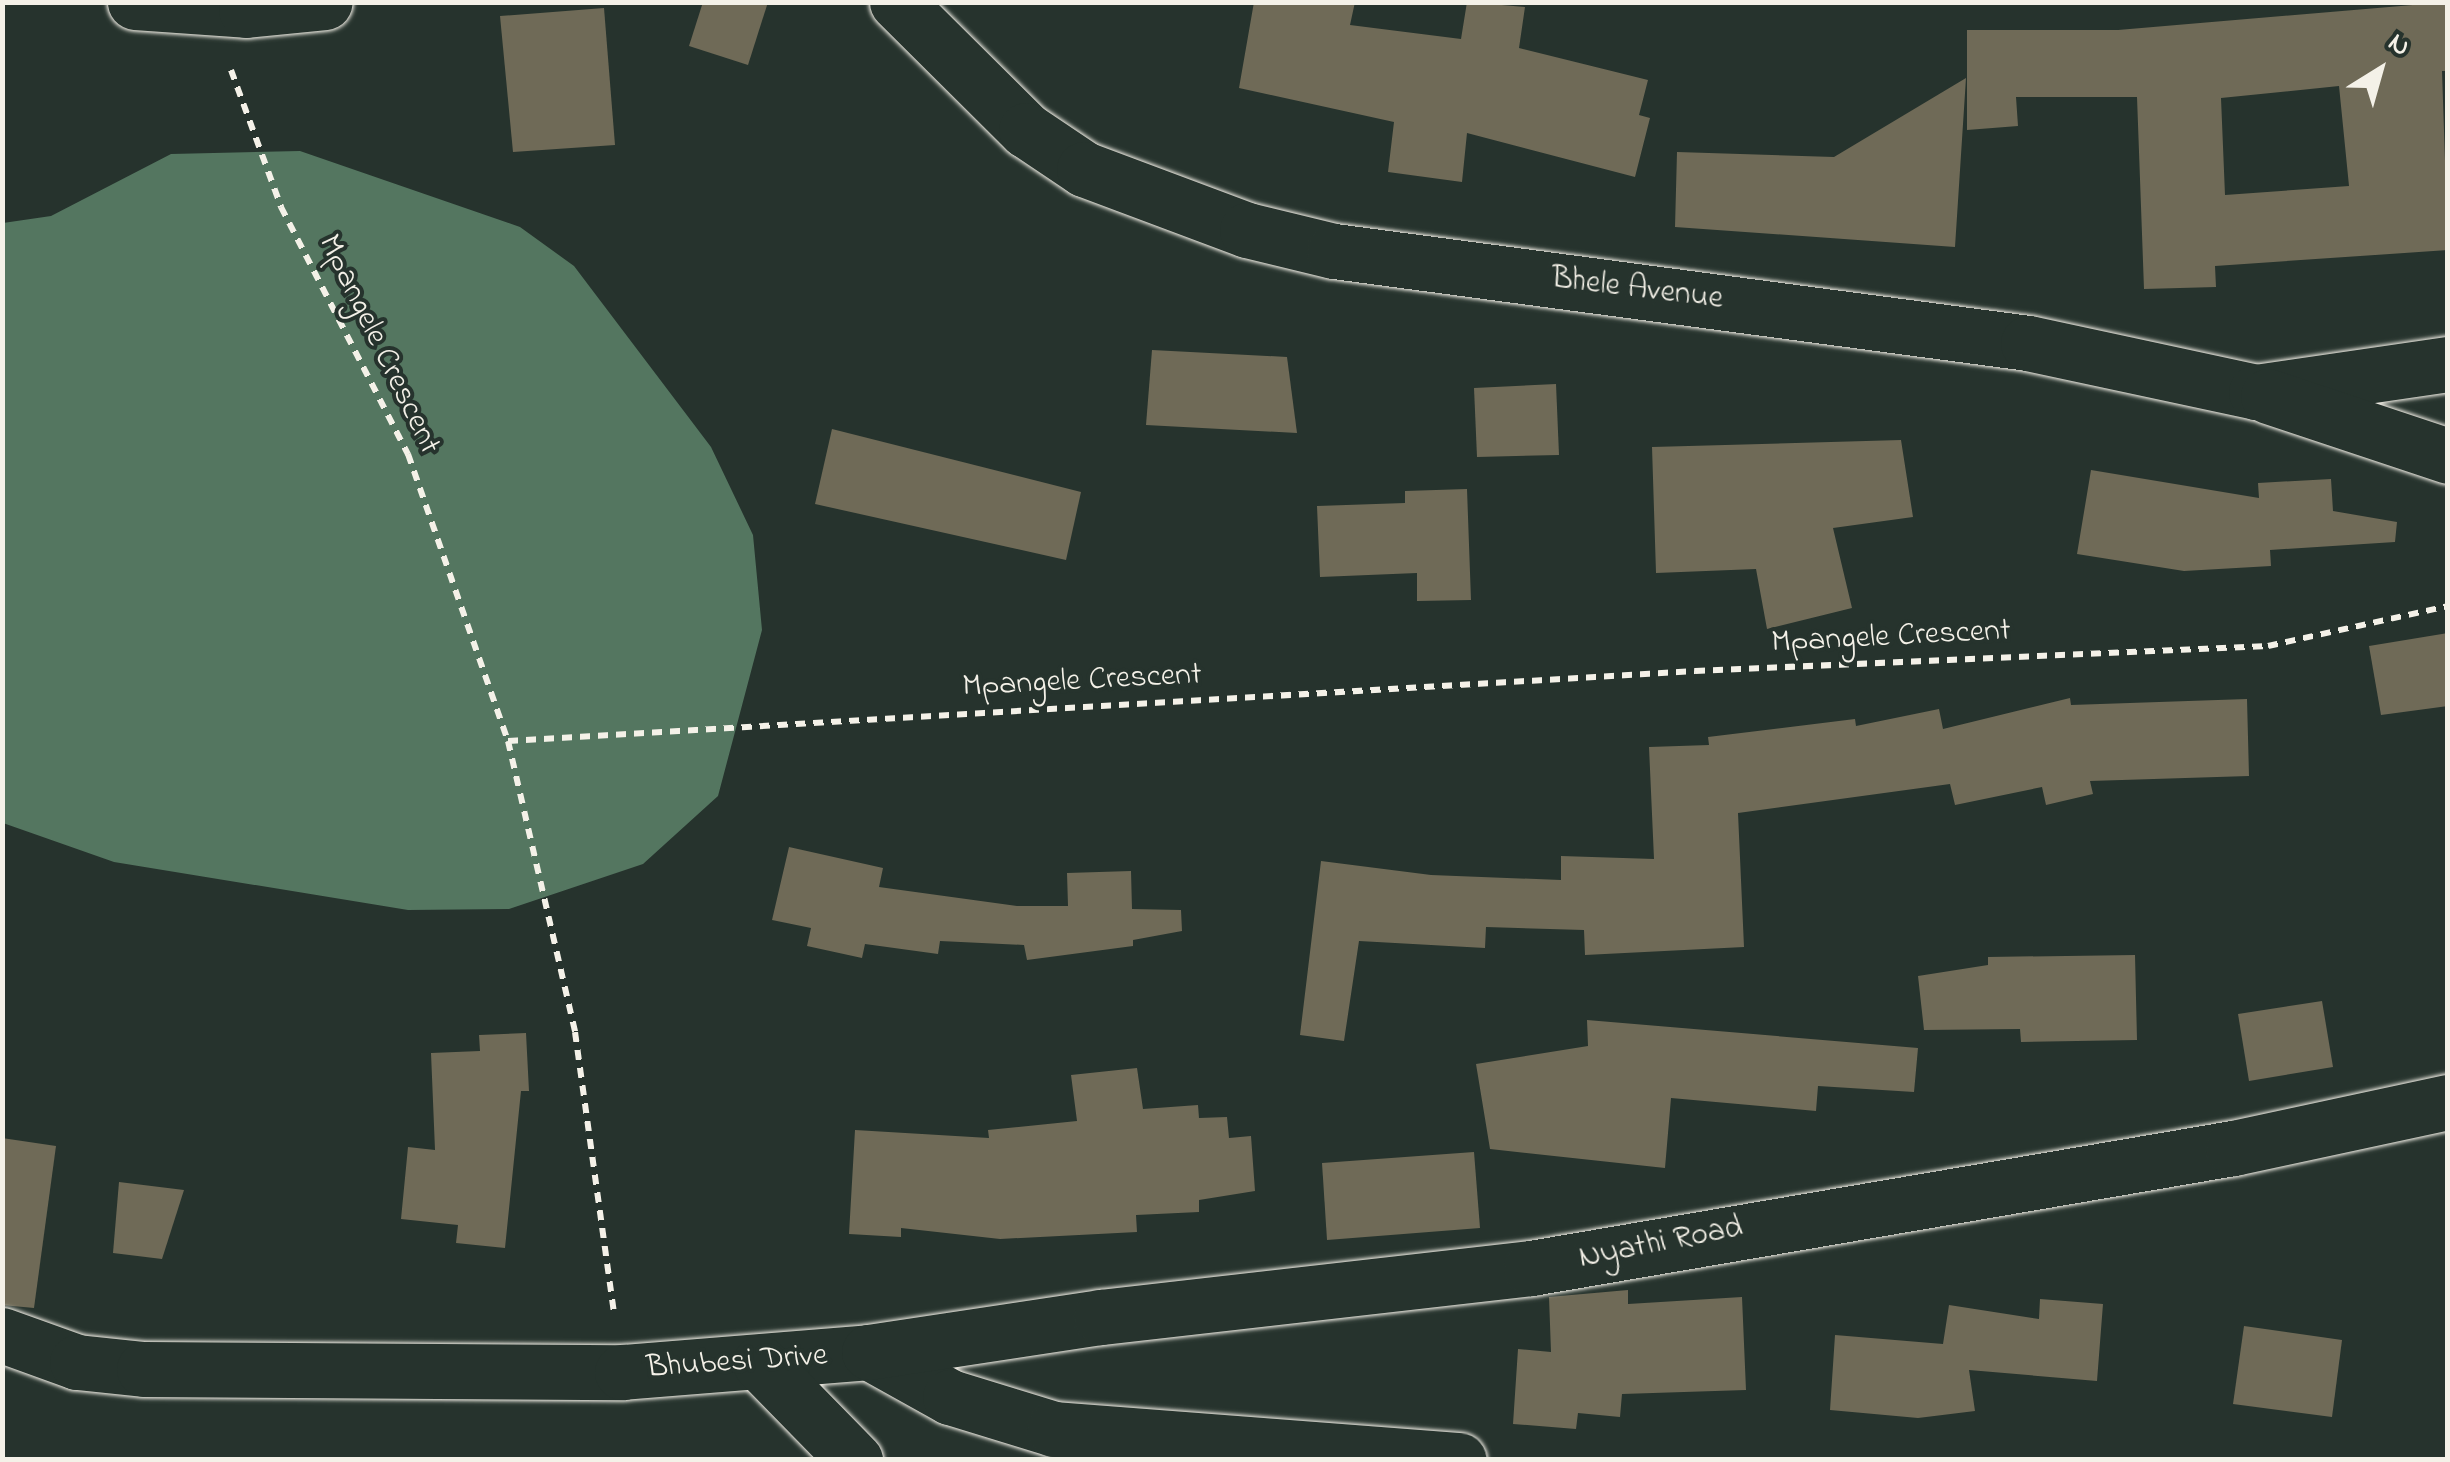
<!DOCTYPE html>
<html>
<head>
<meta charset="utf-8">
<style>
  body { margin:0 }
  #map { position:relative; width:2450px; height:1462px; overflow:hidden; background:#26332d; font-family:"Indie Flower",sans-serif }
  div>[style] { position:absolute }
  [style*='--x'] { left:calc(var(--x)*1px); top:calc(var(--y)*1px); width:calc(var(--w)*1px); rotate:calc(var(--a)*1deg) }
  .green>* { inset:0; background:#547660 }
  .building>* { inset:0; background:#6f6a57 }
  .path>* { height:6px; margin-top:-3px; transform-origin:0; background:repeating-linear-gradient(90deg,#f4f1e8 0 10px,transparent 0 18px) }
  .roads { filter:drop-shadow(0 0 2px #f4f1e8) drop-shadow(0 0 2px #f4f1e8) }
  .minor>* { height:55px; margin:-27.5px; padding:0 27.5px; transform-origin:27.5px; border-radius:27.5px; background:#26332d }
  span { translate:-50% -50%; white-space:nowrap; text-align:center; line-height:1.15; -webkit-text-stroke:8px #26332d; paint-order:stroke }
  .street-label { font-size:32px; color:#f4f1e8 }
  .frame { position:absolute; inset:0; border:5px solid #f4f1e8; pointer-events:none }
  .north { position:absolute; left:2330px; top:20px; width:100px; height:100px; -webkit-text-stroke:8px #26332d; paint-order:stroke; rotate:37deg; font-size:28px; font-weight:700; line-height:40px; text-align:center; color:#f4f1e8 }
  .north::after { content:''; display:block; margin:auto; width:35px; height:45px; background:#f4f1e8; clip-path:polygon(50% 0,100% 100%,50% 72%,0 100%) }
</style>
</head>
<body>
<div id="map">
  <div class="green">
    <div style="clip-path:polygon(300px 151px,520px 227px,574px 266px,711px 447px,753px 535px,762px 630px,718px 796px,643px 864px,509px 909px,408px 910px,114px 862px,3px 823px,3px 223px,51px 216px,171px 154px)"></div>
  </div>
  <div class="building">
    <div style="clip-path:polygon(703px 2px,768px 2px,748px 65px,689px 46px)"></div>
    <div style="clip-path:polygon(1254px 2px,1355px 2px,1350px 25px,1461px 39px,1467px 2px,1525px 7px,1519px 48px,1648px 80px,1639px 115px,1650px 118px,1635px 177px,1467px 133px,1462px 182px,1388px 172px,1394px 122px,1239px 88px)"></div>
    <div style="clip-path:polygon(evenodd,2448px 2px,2448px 71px,2442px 71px,2448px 250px,2215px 266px,2216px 287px,2144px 289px,2137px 97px,2016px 97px,2018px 126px,1967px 130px,1967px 30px,2118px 30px,2448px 2px,2339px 86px,2349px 186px,2225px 195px,2221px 98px,2339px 86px)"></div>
    <div style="clip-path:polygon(604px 8px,615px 145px,513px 152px,500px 16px)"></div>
    <div style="clip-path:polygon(1966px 78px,1955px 247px,1675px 227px,1677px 152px,1834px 157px)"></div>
    <div style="clip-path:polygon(1152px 350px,1287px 357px,1297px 433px,1146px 425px)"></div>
    <div style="clip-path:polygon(1556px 384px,1559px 455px,1477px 457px,1474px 388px)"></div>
    <div style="clip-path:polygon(832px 429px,1081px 492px,1066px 560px,815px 504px)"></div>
    <div style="clip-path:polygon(1901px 440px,1913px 517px,1833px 528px,1852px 608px,1767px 629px,1756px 569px,1656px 573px,1652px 447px)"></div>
    <div style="clip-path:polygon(2091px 470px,2259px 498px,2258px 483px,2331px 479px,2333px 511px,2397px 522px,2395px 542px,2270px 550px,2271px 566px,2184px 571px,2077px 554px)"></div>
    <div style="clip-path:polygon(1467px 489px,1471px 600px,1417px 601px,1417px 573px,1320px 577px,1317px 506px,1405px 503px,1405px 491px)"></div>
    <div style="clip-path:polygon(2448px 633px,2448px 706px,2381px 715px,2369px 646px)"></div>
    <div style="clip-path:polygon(2070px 698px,2071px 705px,2247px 699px,2249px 776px,2090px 781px,2093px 794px,2046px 805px,2042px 787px,1955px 805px,1950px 784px,1738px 813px,1744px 947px,1585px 955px,1584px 930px,1486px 927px,1485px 948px,1359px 941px,1344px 1041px,1300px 1035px,1321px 861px,1431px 875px,1561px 880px,1561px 856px,1654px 859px,1649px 747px,1709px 745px,1708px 737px,1855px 719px,1856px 726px,1939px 709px,1943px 729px)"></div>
    <div style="clip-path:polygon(789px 847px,883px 868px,879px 887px,1017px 906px,1068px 906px,1067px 873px,1131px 871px,1132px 909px,1181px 910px,1182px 931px,1133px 940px,1133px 946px,1027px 960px,1024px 945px,940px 941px,938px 954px,865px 944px,862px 958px,807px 946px,811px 928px,772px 920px)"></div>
    <div style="clip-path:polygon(2135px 955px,2137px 1040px,2021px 1042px,2020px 1029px,1924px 1030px,1918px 976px,1988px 965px,1988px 957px)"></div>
    <div style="clip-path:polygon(2322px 1001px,2333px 1067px,2249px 1081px,2238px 1014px)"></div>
    <div style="clip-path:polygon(1587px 1020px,1918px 1048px,1914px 1092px,1818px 1086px,1816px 1111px,1671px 1098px,1665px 1168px,1490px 1149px,1476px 1064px,1588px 1046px)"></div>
    <div style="clip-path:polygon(526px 1033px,529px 1091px,521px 1091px,505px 1248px,456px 1243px,458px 1225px,401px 1219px,408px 1147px,435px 1150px,431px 1053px,480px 1051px,479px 1035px)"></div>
    <div style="clip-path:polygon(1137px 1068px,1143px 1109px,1198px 1105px,1199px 1118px,1227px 1117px,1229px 1138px,1251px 1136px,1255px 1191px,1199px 1200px,1199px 1212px,1136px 1215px,1137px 1232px,1000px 1239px,901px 1228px,901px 1237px,849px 1234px,855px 1130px,989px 1138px,988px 1130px,1077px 1121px,1071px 1075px)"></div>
    <div style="clip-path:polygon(2px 1138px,56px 1146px,34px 1308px,2px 1305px)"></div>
    <div style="clip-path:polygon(1474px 1152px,1480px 1228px,1327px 1240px,1322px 1163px)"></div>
    <div style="clip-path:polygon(119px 1182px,184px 1190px,162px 1259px,113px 1253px)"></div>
    <div style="clip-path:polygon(1628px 1290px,1628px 1304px,1742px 1297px,1746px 1390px,1622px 1394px,1620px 1417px,1578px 1413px,1576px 1429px,1513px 1424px,1518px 1349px,1551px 1352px,1549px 1297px)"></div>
    <div style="clip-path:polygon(2040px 1299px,2103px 1304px,2097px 1381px,1969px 1370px,1975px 1411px,1918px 1418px,1830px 1410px,1835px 1335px,1943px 1344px,1949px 1305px,2039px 1319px)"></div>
    <div style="clip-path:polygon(2244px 1326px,2342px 1340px,2332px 1417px,2233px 1404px)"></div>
  </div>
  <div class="path">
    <div style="--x:231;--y:70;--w:146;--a:69.9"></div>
    <div style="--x:281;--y:207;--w:278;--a:62.8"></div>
    <div style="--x:408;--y:454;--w:304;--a:70.8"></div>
    <div style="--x:508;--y:741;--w:1189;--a:-3.37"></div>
    <div style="--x:1695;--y:671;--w:574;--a:-2.5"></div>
    <div style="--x:2268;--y:646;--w:184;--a:-12.5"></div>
    <div style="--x:508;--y:741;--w:299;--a:77"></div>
    <div style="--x:575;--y:1032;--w:285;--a:82.1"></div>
  </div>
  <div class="roads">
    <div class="minor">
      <div style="--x:135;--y:2;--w:111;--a:4.1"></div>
      <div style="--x:246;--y:10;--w:79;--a:-5.8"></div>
      <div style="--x:897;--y:2;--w:182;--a:44.8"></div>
      <div style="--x:1026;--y:130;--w:70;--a:33.9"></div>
      <div style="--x:1084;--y:169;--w:174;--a:20.5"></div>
      <div style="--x:1247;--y:230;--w:89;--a:13.6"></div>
      <div style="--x:1334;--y:251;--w:700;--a:7.55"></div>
      <div style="--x:2028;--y:343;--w:233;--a:12.1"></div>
      <div style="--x:2256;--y:392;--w:194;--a:-8.3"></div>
      <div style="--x:2268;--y:396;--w:190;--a:18.4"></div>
      <div style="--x:2;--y:1335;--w:80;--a:19.8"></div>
      <div style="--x:77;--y:1362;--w:67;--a:6"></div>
      <div style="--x:144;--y:1369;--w:478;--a:0.4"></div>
      <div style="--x:622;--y:1372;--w:248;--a:-4.6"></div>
      <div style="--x:869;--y:1352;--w:93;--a:29.1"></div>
      <div style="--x:950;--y:1397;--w:109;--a:17.1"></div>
      <div style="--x:1054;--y:1429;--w:406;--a:4.4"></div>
      <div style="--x:869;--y:1352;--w:235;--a:-8.6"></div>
      <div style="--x:1101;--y:1317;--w:433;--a:-6.5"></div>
      <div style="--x:1531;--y:1268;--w:712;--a:-9.7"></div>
      <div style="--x:2233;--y:1148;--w:220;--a:-12.1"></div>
      <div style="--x:760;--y:1363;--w:136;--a:45.6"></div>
    </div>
  </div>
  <div class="street-label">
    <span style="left:1637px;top:290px;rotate:7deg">Bhele Avenue</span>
    <span style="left:378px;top:345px;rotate:64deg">Mpangele Crescent</span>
    <span style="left:1891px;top:638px;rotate:-3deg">Mpangele Crescent</span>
    <span style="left:1082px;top:682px;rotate:-3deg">Mpangele Crescent</span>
    <span style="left:1661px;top:1244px;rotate:-11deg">Nyathi Road</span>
    <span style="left:737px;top:1363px;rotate:-4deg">Bhubesi Drive</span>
  </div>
  <div class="frame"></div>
  <div class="north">N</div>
</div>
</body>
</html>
